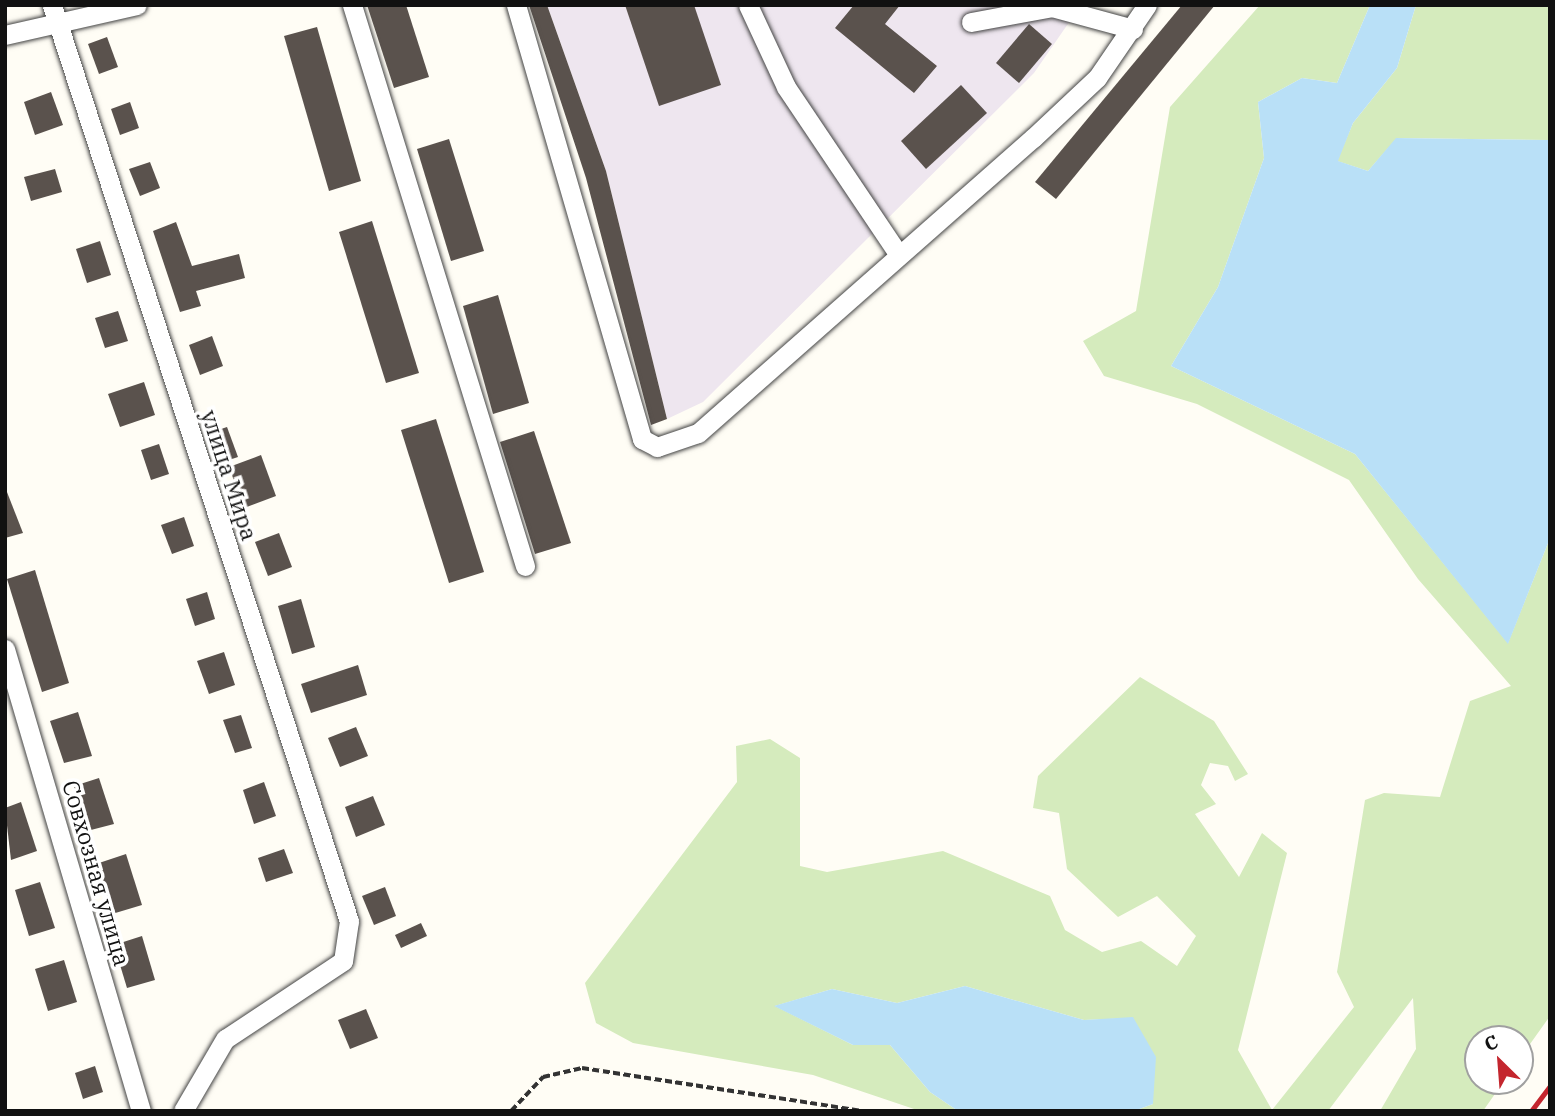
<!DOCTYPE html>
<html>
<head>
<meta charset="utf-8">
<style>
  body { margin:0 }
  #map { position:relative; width:1555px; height:1116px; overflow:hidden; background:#fffdf5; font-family:"IBM Plex Serif",serif }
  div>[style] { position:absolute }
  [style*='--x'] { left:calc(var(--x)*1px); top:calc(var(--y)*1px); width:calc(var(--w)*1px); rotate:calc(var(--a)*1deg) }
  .industrial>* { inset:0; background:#eee6ef }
  .green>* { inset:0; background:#d5ebbd }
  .water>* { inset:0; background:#b9e0f7 }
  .building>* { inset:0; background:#5a524d }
  .path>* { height:3.5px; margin-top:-1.75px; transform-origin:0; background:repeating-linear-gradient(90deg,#333 0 7px,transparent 0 10.5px) }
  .roads { filter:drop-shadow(0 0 2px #444) drop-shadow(0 0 2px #444) }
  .minor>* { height:19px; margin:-9.5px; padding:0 9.5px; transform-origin:9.5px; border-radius:9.5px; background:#fff }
  .rail>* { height:5px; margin:-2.5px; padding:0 2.5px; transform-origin:2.5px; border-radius:2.5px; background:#c4262e }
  span { translate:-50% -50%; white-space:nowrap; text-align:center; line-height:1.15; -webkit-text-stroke:7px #fff; paint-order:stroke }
  .street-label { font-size:23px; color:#111 }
  .frame { position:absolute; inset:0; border:7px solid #111; pointer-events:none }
  .north { position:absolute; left:1464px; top:1025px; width:70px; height:70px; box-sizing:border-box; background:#fff; border:2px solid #a0a0a0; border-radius:50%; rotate:335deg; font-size:19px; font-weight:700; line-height:28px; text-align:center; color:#111 }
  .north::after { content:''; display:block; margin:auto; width:24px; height:32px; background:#c4262e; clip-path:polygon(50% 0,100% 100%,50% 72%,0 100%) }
</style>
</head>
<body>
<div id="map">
  <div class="industrial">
    <div style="clip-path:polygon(547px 5px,1081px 5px,1034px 73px,703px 402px,667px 419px,606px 171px)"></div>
  </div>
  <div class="green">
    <div style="clip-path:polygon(1260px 5px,1370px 5px,1337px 83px,1302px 78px,1258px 102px,1264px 158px,1218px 287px,1171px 366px,1355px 454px,1508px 643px,1550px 538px,1550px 1016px,1520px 1058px,1520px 1039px,1478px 1039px,1478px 1081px,1504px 1081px,1483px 1111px,1380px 1111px,1416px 1049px,1413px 998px,1328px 1111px,1134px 1111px,1153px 1104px,1133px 1018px,1084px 1020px,965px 986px,897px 1003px,832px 989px,775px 1006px,853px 1045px,890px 1045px,930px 1092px,958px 1111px,920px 1111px,813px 1075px,633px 1043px,596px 1023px,585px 983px,737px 782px,736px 746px,770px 739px,800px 758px,800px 866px,827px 872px,943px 851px,1050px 896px,1065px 930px,1102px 952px,1141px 941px,1177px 966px,1196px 936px,1157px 896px,1118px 917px,1067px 869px,1059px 813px,1033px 808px,1038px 776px,1140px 677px,1214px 721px,1248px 774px,1235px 781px,1228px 766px,1210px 763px,1201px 785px,1216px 804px,1195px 814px,1239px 877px,1262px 833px,1287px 853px,1238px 1050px,1272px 1110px,1354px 1007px,1337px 972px,1365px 800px,1384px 793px,1440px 797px,1470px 701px,1511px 686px,1418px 579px,1349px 480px,1197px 404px,1104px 376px,1083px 341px,1136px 311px,1170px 107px)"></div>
    <div style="clip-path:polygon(1416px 5px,1550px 5px,1550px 140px,1397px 138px,1368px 171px,1337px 161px,1353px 123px,1397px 68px)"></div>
  </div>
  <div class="water">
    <div style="clip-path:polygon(1370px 5px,1416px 5px,1397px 68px,1353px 123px,1338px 161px,1368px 171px,1396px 138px,1550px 140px,1550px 538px,1508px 644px,1355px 454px,1171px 366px,1218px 287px,1264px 158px,1258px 102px,1302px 78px,1337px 83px)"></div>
    <div style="clip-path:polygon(965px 986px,1084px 1020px,1133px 1017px,1156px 1057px,1153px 1104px,1134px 1111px,958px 1111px,930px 1092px,890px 1045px,853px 1045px,774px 1006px,832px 989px,897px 1003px)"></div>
  </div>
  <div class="building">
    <div style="clip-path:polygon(367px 5px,406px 5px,429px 77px,394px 88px)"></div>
    <div style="clip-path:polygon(529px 5px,547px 5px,606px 171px,667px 419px,651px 425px,586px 178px)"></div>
    <div style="clip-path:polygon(625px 5px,694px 5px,721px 85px,659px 106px)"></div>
    <div style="clip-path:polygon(854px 5px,900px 5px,885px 24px,937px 66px,914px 93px,835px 28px)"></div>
    <div style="clip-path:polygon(1182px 5px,1215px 5px,1056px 199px,1035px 182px)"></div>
    <div style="clip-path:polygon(1029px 24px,1052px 44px,1019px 83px,996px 63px)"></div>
    <div style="clip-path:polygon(317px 27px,361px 181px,329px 191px,284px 36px)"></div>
    <div style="clip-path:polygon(107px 37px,118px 67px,99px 74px,88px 44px)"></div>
    <div style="clip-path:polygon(961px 85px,987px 113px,926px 169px,901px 141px)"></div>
    <div style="clip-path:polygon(51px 92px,63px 125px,35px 135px,24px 102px)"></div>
    <div style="clip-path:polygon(130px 102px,139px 128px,120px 135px,111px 109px)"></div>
    <div style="clip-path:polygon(449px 139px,484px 251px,451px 261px,417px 149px)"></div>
    <div style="clip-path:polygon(150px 162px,160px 188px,140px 196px,129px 169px)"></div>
    <div style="clip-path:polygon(55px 169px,62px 192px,31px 201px,24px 177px)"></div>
    <div style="clip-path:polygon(372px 221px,419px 373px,386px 383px,339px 232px)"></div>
    <div style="clip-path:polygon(176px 222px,192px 266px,239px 254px,245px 278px,196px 291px,201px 306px,180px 312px,153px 231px)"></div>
    <div style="clip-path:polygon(100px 241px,111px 275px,87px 283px,76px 249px)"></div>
    <div style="clip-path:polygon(498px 295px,529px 403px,493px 414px,463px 306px)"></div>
    <div style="clip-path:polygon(118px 311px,128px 341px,105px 348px,95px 318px)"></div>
    <div style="clip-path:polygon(212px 336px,223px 366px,200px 375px,189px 345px)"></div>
    <div style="clip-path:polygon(144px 382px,155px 415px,120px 427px,108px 394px)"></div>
    <div style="clip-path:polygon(436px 419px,484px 572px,449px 583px,401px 430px)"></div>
    <div style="clip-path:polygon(227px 427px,238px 457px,217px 464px,206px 434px)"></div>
    <div style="clip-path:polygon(534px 431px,571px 543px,535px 554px,500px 442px)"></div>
    <div style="clip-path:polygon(159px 444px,169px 474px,151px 480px,141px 450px)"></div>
    <div style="clip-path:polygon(261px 455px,276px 496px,244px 508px,229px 467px)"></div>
    <div style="clip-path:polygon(5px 487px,23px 533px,5px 538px)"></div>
    <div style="clip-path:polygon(184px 517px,194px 546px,172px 554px,161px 525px)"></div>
    <div style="clip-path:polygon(279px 533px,292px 567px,268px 576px,255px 542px)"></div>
    <div style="clip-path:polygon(35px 570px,69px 683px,42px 692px,7px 579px)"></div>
    <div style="clip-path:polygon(207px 592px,215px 619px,195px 626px,186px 599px)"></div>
    <div style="clip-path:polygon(301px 599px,315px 647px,292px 654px,278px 606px)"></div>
    <div style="clip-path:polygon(224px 652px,235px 685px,209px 694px,197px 661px)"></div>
    <div style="clip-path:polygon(358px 665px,367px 695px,311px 713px,301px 684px)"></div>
    <div style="clip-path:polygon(78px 712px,92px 756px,64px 763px,50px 721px)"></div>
    <div style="clip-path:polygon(241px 715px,252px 748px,235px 753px,223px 720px)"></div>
    <div style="clip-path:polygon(356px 727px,368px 756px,340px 767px,328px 738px)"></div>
    <div style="clip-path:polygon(99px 778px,114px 824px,87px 831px,74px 786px)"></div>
    <div style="clip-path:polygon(264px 782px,276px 816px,254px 824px,243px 790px)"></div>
    <div style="clip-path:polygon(373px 796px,385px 825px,356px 837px,345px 807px)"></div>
    <div style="clip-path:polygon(21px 802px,37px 851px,11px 860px,5px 808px)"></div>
    <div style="clip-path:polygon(284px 849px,293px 873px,266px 882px,258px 858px)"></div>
    <div style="clip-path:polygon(126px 854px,142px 905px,112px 914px,96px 864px)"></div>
    <div style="clip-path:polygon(40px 882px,55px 928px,29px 936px,15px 890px)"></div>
    <div style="clip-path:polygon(385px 887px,396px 916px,374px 925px,362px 896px)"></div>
    <div style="clip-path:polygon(421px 923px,427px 936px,401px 948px,395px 935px)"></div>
    <div style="clip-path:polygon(142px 936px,155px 980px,127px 988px,114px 945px)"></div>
    <div style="clip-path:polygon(64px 960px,77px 1002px,48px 1011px,35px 969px)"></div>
    <div style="clip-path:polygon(366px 1009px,378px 1038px,350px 1049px,338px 1020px)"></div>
    <div style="clip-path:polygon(95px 1066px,103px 1092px,83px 1099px,75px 1073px)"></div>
  </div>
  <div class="path">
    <div style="--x:511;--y:1111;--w:47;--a:-46.7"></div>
    <div style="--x:543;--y:1077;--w:40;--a:-13"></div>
    <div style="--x:582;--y:1068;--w:285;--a:8.7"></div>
  </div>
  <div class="roads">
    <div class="minor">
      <div style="--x:52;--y:5;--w:963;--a:72.04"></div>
      <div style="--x:349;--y:921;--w:40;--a:98.5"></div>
      <div style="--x:343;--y:961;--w:141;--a:146.5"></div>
      <div style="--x:225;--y:1039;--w:83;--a:120.3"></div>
      <div style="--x:352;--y:5;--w:587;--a:72.86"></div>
      <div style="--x:516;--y:5;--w:452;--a:73.8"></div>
      <div style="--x:642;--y:439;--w:17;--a:28"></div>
      <div style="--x:657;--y:447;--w:43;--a:-18.9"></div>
      <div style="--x:698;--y:433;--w:446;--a:-41.4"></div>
      <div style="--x:1033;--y:138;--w:88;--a:-43.2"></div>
      <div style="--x:1097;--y:78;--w:88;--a:-55.6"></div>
      <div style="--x:748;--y:5;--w:90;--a:65.1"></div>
      <div style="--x:786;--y:87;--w:202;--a:56.1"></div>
      <div style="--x:971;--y:22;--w:82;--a:-10.5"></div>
      <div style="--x:1052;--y:7;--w:84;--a:15.2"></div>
      <div style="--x:5;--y:35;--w:135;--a:-12.8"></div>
      <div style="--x:5;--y:649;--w:482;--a:73.6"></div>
    </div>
  </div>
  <div class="rail">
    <div style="--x:1531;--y:1111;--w:31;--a:-53"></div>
  </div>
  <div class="street-label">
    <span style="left:230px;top:475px;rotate:72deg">улица Мира</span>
    <span style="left:97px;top:873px;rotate:74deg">Совхозная улица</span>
  </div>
  <div class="frame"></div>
  <div class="north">С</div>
</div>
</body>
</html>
